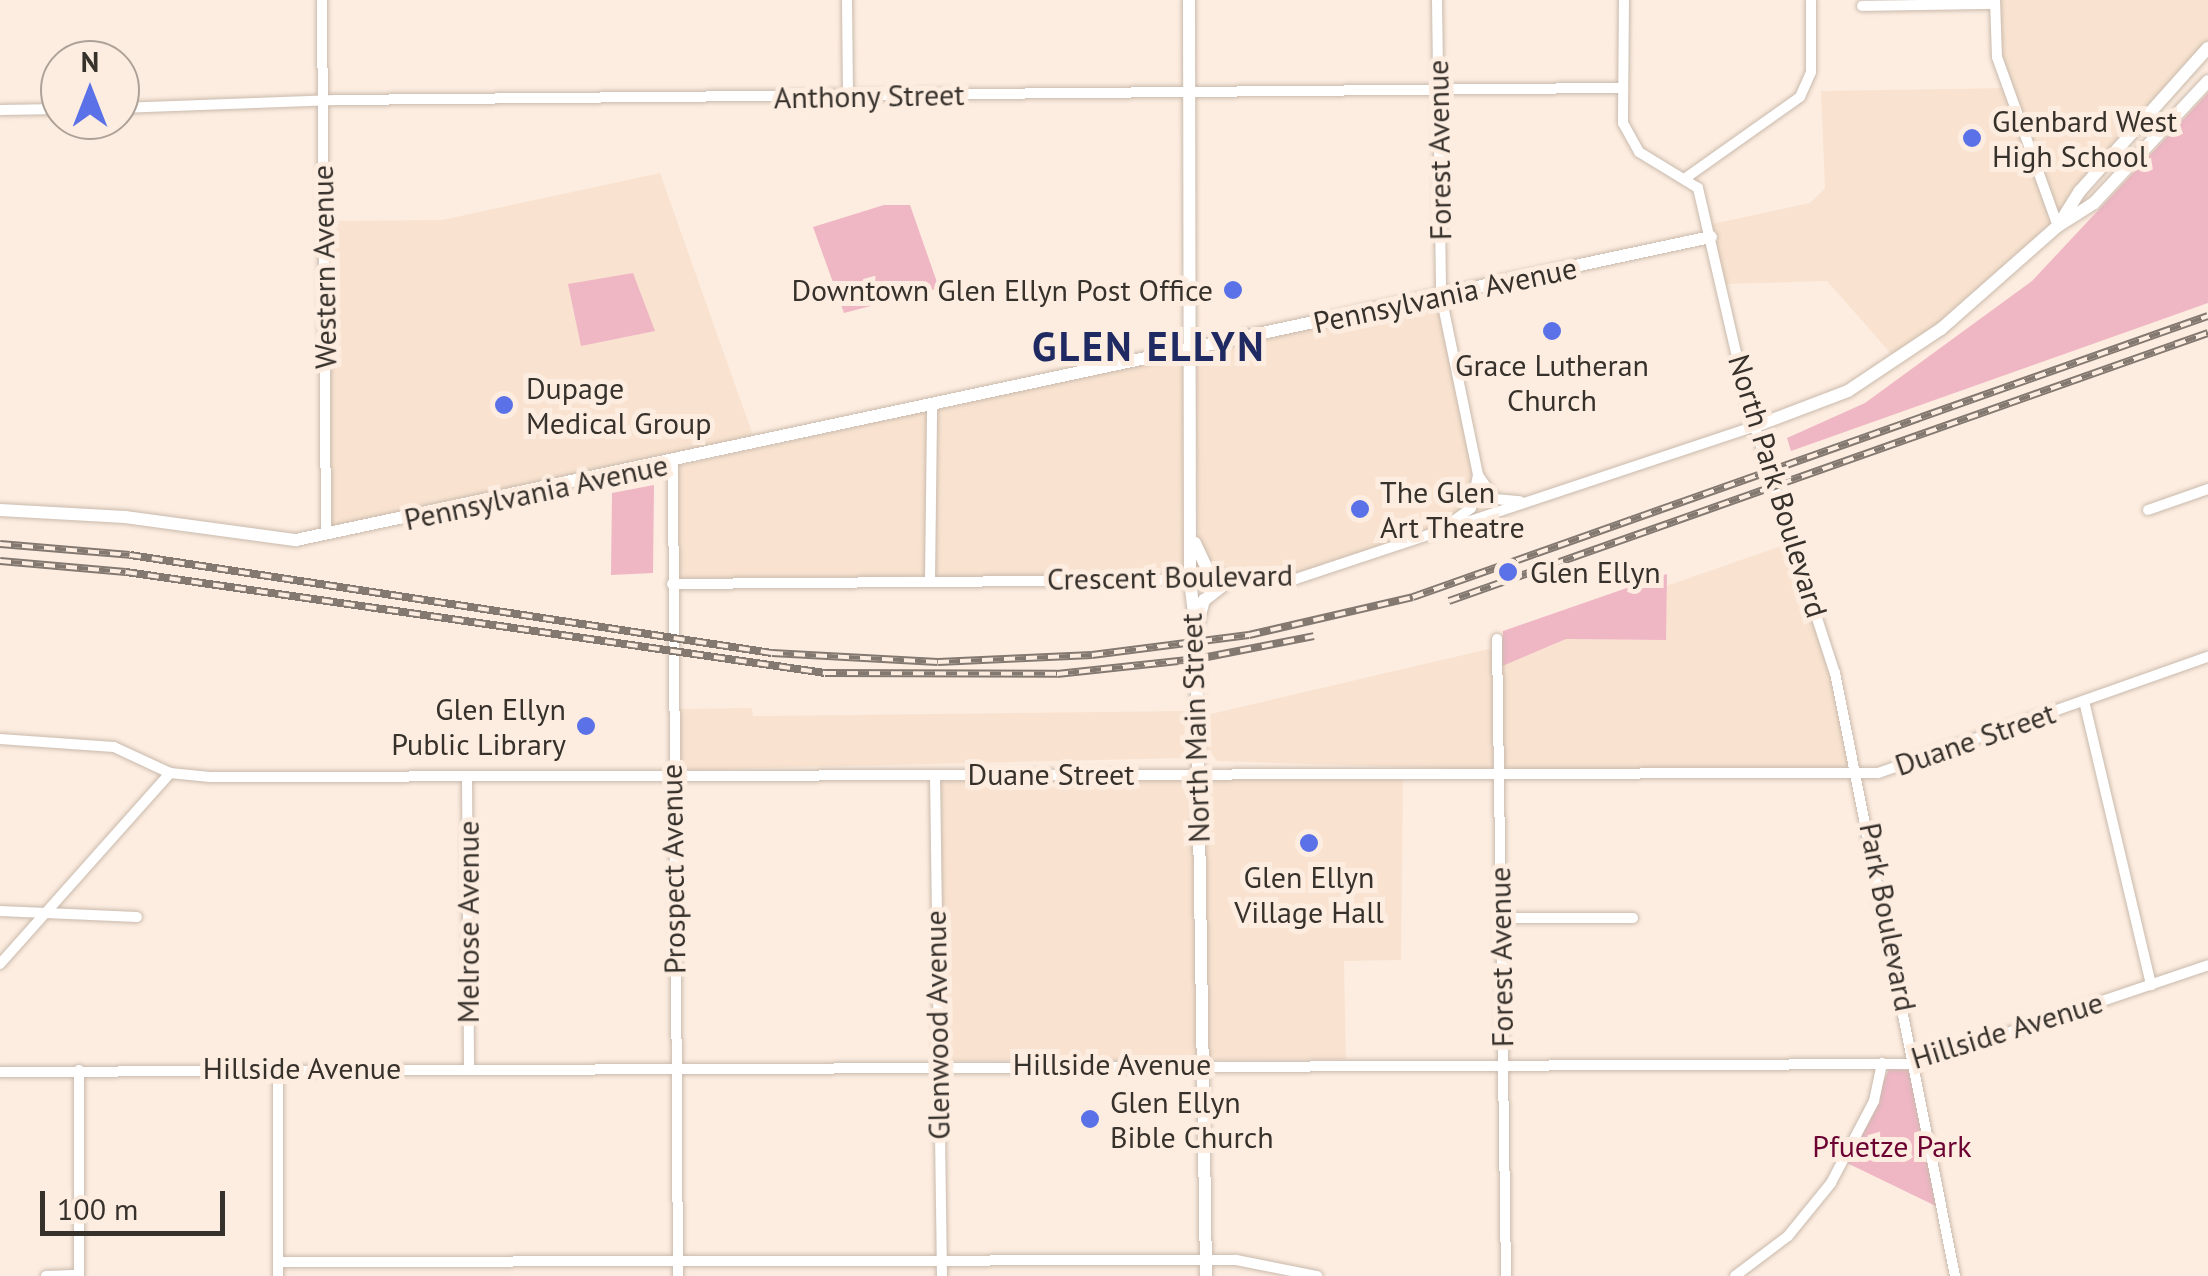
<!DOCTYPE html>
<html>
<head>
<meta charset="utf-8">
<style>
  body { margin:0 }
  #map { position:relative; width:2208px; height:1276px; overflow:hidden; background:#fdede0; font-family:"PT Sans",sans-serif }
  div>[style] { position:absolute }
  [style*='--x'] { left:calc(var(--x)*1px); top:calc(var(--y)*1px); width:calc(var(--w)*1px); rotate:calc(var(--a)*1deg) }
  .built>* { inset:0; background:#f9e3d0 }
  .green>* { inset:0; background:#efb6c4 }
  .roads { filter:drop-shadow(0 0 2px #c9baad) drop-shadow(0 0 2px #c9baad) }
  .minor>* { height:10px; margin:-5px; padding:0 5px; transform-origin:5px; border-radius:5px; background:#fff }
  .tertiary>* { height:12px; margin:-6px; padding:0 6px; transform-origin:6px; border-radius:6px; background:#fff }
  .rail>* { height:8px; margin-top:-4px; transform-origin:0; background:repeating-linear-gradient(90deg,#fdede0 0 11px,#837971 0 22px); box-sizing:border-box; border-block:2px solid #837971 }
  .dots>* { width:28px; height:28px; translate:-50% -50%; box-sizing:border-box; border:5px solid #fdede0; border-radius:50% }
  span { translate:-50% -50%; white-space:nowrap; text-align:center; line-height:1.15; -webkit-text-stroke:10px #fdede0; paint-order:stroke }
  .street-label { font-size:30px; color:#37312c }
  .poi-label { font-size:30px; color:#37312c }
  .left { translate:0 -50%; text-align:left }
  .right { translate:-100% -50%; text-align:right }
  .park-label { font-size:30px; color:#6b0232 }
  .district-label { font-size:40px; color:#1f2a62; font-weight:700; letter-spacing:2.5px }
  .north { position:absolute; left:40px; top:40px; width:100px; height:100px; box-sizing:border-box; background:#fdede0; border:2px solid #aea298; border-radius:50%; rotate:0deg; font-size:28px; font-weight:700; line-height:40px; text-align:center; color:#37312c }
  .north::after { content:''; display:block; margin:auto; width:35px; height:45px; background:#5a71e8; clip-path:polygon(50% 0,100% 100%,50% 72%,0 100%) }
  .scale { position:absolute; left:40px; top:1191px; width:185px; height:45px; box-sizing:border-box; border:5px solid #37312c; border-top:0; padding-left:12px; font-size:30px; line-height:35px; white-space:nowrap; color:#37312c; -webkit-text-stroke:8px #fdede0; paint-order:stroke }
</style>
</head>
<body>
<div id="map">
  <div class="built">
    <div style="clip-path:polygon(1999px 0,2208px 0,2208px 45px,2052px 225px,1972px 299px,1894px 357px,1827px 281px,1725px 284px,1712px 224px,1810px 203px,1825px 188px,1821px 91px,2010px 88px,1999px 54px)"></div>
    <div style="clip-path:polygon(660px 173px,755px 441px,329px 530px,327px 221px,442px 220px)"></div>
    <div style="clip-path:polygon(1438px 300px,1486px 514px,1294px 576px,1199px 578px,1196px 353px)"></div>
    <div style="clip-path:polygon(1190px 354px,1193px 575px,935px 577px,935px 410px)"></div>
    <div style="clip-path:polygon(928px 411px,927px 576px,677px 579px,678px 466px)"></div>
    <div style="clip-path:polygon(1793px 542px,1856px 768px,1501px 771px,1499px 667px,1566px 639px,1665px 640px,1666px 586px)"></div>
    <div style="clip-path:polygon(1493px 648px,1493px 770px,1217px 761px,1205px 745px,1202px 716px)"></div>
    <div style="clip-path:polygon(752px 708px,753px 716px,1185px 711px,1184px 758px,677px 770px,677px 709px)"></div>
    <div style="clip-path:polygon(1196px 777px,1197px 1060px,939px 1061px,937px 778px)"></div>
    <div style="clip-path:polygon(1204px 778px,1403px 778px,1401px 960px,1344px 961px,1346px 1059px,1204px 1060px)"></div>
  </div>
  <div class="green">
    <div style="clip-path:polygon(2208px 93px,2208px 303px,1791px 451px,1787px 438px,1865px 403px,2032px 281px)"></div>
    <div style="clip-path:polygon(884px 205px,910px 205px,939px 288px,844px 313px,813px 227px)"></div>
    <div style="clip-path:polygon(633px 273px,655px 331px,581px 346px,568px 284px)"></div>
    <div style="clip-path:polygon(654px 485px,653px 573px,611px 575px,612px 493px)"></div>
    <div style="clip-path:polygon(1667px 574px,1666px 640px,1566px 639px,1500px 667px,1503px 631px)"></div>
    <div style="clip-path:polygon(1889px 1069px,1914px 1070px,1940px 1208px,1847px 1163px)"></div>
  </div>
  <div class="roads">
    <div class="minor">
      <div style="--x:322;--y:0;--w:534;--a:89.57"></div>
      <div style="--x:847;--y:0;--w:96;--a:89.4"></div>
      <div style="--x:1437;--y:0;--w:296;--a:89.2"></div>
      <div style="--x:1441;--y:296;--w:183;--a:78.3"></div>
      <div style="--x:1478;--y:475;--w:29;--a:55"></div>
      <div style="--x:1495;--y:499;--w:25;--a:5"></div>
      <div style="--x:1624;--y:0;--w:123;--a:90.5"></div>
      <div style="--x:1623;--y:123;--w:33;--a:61"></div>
      <div style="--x:1639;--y:152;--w:69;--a:31.4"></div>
      <div style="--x:1698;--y:188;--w:227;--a:77"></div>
      <div style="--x:1749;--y:409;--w:278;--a:72"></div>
      <div style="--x:1835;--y:673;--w:615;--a:78.74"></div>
      <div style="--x:1995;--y:0;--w:57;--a:88"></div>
      <div style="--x:1997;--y:57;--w:180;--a:70.2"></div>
      <div style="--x:1862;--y:6;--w:133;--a:-0.9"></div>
      <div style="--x:120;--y:108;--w:216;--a:-2.1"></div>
      <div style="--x:336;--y:100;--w:1283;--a:-0.54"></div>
      <div style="--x:0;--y:110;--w:60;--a:-1"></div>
      <div style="--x:1687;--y:177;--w:138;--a:-35.3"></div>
      <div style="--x:1800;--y:97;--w:27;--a:-66"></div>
      <div style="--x:1811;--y:72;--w:72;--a:-90"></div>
      <div style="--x:673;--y:463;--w:813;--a:89.65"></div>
      <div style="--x:2148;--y:510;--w:64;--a:-19.3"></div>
      <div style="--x:1445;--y:527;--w:32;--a:-36"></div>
      <div style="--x:1471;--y:508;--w:34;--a:-78"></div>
      <div style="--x:930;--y:580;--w:173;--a:-89.3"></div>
      <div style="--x:672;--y:584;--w:624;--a:-0.46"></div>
      <div style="--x:1296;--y:579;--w:485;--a:-18.4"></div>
      <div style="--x:1497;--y:639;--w:637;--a:89.19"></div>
      <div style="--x:2084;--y:701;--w:292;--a:76.7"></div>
      <div style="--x:0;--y:739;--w:114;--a:4"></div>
      <div style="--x:114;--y:747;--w:62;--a:24.9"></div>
      <div style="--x:170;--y:773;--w:40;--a:5.7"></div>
      <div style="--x:210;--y:777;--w:1668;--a:-0.14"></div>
      <div style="--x:1878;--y:773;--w:350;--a:-19.4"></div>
      <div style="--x:935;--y:775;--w:501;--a:89.2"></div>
      <div style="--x:467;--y:776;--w:291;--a:89.6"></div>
      <div style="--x:0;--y:911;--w:137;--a:2.5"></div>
      <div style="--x:1500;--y:918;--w:133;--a:0"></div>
      <div style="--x:0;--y:964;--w:256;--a:-48.3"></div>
      <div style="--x:278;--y:1068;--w:208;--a:90"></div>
      <div style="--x:0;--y:1072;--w:1916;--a:-0.24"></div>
      <div style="--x:1916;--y:1064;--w:308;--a:-18.7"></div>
      <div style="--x:278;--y:1262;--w:958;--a:-0.12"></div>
      <div style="--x:1236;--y:1260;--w:83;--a:11.2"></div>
      <div style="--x:46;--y:1276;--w:33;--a:-2"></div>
      <div style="--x:79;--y:1276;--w:206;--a:-90"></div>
      <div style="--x:1735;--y:1276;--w:66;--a:-37"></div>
      <div style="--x:1788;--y:1236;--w:68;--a:-50.9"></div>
      <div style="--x:1831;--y:1183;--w:93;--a:-62.3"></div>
      <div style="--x:1874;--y:1101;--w:39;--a:-78"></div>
    </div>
    <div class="tertiary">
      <div style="--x:1189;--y:0;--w:581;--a:89.9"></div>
      <div style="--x:1190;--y:581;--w:48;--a:82.9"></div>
      <div style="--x:1196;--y:629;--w:647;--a:89.11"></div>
      <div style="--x:2061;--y:221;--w:36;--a:-58"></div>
      <div style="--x:2080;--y:191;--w:192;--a:-48.2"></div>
      <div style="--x:1756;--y:426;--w:98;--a:-20.8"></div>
      <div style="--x:1848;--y:391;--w:112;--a:-33.7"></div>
      <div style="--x:1941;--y:329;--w:156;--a:-41.4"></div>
      <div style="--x:2058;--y:226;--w:43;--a:-32.6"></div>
      <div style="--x:2094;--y:203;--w:167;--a:-46.9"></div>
      <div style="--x:0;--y:510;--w:125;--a:3.2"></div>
      <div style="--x:125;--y:517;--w:173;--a:7.7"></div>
      <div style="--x:296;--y:540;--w:1447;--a:-12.09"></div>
      <div style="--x:1195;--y:543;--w:29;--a:65"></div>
      <div style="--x:1207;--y:569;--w:25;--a:26"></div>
      <div style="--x:1230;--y:580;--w:33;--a:142"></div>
      <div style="--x:1204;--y:600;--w:28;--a:105"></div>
    </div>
  </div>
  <div class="rail">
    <div style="--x:0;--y:544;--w:130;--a:4.8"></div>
    <div style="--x:130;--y:555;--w:649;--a:8.68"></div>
    <div style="--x:772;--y:653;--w:166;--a:3.1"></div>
    <div style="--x:938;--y:662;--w:154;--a:-2.6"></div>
    <div style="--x:1092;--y:655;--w:158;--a:-7.3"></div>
    <div style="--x:1249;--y:635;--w:168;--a:-13"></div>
    <div style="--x:1413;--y:597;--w:843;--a:-19.47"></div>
    <div style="--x:0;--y:561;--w:126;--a:5"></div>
    <div style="--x:126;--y:572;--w:706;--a:8.22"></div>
    <div style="--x:825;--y:673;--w:232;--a:0.2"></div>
    <div style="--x:1057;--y:674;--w:141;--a:-6.1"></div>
    <div style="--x:1197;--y:659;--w:119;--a:-11.1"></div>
    <div style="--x:1449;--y:601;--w:805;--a:-19.45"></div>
  </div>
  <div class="dots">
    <div style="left:1972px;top:138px;background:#5a71e8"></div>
    <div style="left:1233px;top:290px;background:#5a71e8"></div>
    <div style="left:1552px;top:331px;background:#5a71e8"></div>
    <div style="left:504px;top:405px;background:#5a71e8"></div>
    <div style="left:1360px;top:509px;background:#5a71e8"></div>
    <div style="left:1508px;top:572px;background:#5a71e8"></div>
    <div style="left:586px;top:726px;background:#5a71e8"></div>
    <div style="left:1309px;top:843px;background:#5a71e8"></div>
    <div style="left:1090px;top:1119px;background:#5a71e8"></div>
  </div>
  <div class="street-label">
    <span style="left:869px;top:96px;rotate:-1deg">Anthony Street</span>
    <span style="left:1439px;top:150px;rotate:-91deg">Forest Avenue</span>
    <span style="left:324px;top:267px;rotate:-91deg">Western Avenue</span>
    <span style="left:1445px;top:295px;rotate:-12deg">Pennsylvania Avenue</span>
    <span style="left:1778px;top:486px;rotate:73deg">North Park Boulevard</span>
    <span style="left:536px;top:492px;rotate:-12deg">Pennsylvania Avenue</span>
    <span style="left:1170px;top:577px;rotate:-1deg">Crescent Boulevard</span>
    <span style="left:1195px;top:728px;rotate:-92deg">North Main Street</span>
    <span style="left:1975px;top:739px;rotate:-19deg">Duane Street</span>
    <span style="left:1051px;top:774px">Duane Street</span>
    <span style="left:673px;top:869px;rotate:-91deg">Prospect Avenue</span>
    <span style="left:1888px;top:917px;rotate:79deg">Park Boulevard</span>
    <span style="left:468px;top:922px;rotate:-90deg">Melrose Avenue</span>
    <span style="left:1501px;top:957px;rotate:-91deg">Forest Avenue</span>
    <span style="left:937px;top:1025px;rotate:-91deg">Glenwood Avenue</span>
    <span style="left:2007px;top:1030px;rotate:-17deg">Hillside Avenue</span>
    <span style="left:1112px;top:1064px">Hillside Avenue</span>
    <span style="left:302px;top:1068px">Hillside Avenue</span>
  </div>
  <div class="poi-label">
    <span class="left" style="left:1992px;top:138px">Glenbard West<br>High School</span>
    <span class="right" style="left:1213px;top:290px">Downtown Glen Ellyn Post Office</span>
    <span style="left:1552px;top:382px">Grace Lutheran<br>Church</span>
    <span class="left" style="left:526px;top:405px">Dupage<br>Medical Group</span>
    <span class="left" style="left:1380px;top:509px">The Glen<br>Art Theatre</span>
    <span class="left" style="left:1530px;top:572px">Glen Ellyn</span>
    <span class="right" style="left:566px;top:726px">Glen Ellyn<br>Public Library</span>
    <span style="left:1309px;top:894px">Glen Ellyn<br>Village Hall</span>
    <span class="left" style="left:1110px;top:1119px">Glen Ellyn<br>Bible Church</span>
  </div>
  <div class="park-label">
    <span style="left:1892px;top:1146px">Pfuetze Park</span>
  </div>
  <div class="district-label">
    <span style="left:1149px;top:346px">GLEN ELLYN</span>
  </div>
  <div class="north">N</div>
  <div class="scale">100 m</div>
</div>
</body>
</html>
